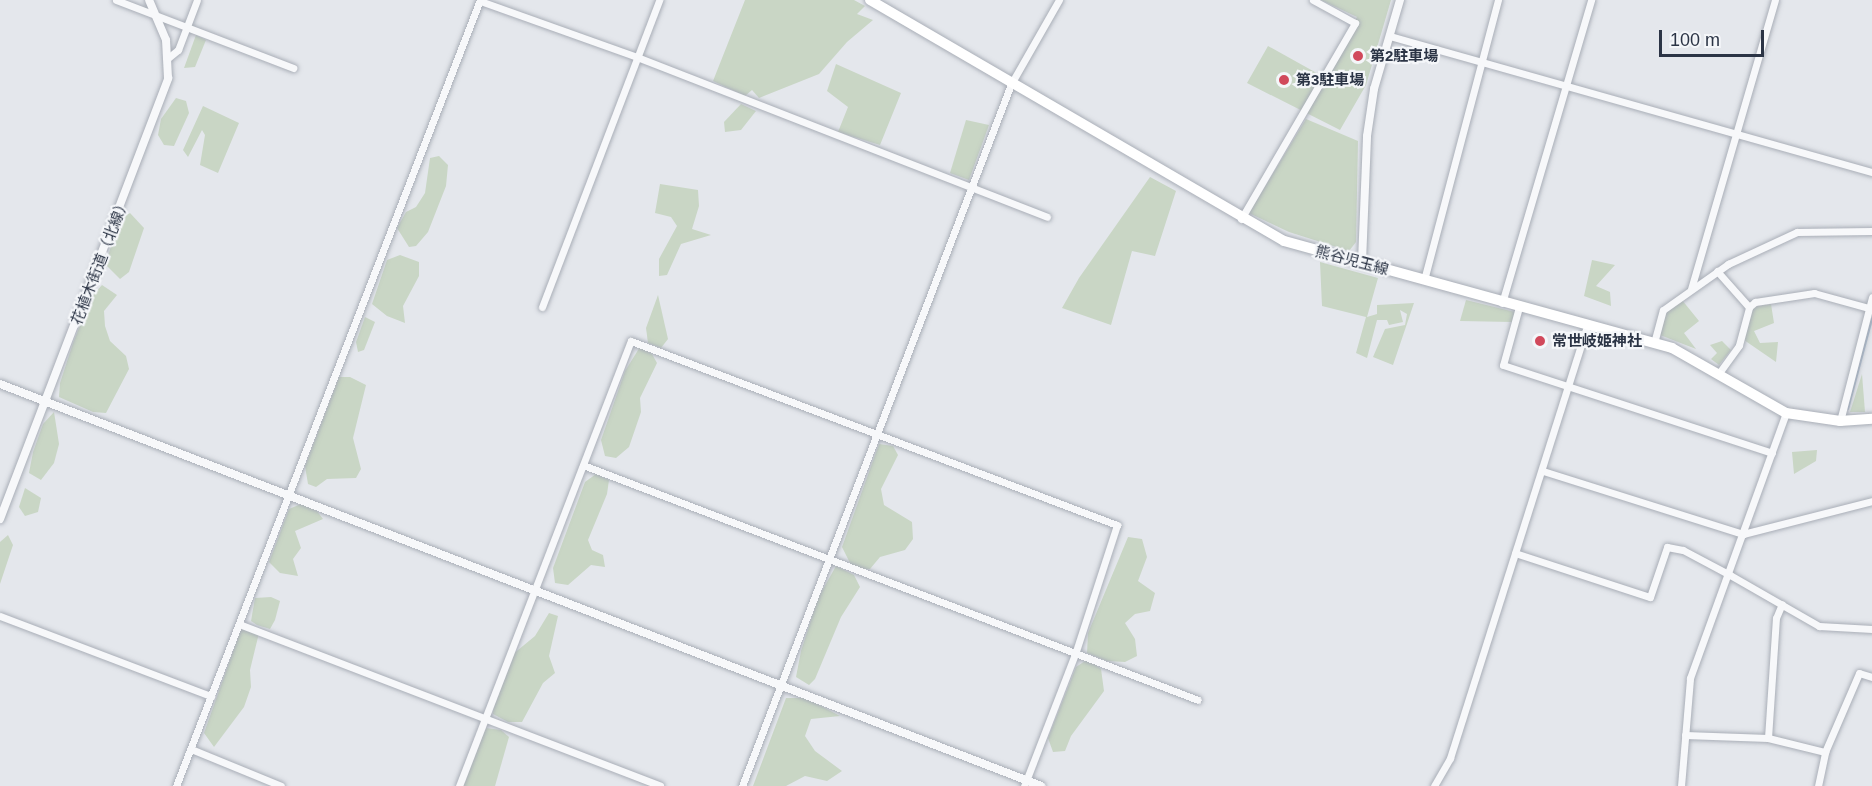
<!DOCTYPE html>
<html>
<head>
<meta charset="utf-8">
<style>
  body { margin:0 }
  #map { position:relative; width:1872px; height:786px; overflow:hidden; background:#e4e7ec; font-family:Helvetica,"Noto Sans JP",sans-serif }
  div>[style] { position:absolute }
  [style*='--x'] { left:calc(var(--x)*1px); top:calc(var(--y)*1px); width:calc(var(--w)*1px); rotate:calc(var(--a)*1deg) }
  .green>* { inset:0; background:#c9d6c5 }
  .stream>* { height:2px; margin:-1px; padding:0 1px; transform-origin:1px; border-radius:1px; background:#9fb4cc }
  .roads { filter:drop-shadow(0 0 2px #a9aeb7) drop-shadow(0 0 2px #a9aeb7) }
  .minor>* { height:7px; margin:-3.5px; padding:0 3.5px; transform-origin:3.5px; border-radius:3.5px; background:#f7f8fa }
  .tertiary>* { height:8px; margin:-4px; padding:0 4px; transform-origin:4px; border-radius:4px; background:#f7f8fa }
  .primary>* { height:10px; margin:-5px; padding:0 5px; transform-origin:5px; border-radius:5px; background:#fff }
  .dots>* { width:16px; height:16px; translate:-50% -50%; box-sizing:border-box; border:3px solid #f4f6f9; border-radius:50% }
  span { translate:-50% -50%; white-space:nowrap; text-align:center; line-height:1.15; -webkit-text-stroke:4.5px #f4f6f9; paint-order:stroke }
  .poi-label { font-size:15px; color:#2b3445; font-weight:700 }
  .left { translate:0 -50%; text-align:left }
  .street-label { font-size:15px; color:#2b3445 }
  .scale { position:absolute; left:1659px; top:30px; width:105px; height:27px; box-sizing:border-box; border:3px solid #2b3445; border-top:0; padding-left:8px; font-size:18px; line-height:21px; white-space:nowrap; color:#2b3445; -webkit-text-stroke:4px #f4f6f9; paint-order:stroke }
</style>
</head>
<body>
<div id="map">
  <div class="green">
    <div style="clip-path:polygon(745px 0,854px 0,865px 6px,857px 14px,873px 20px,847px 42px,819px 74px,759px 98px,752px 90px,745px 96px,713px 81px)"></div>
    <div style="clip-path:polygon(1321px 0,1391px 0,1366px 85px,1340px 130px,1247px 83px,1268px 46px,1322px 76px,1357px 17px)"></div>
    <div style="clip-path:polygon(196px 35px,206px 40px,195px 67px,184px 68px)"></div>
    <div style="clip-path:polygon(836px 64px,901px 93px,880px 145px,838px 132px,848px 107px,827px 91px)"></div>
    <div style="clip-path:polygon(176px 98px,186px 101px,189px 113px,174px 146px,164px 145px,158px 135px,161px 119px)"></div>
    <div style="clip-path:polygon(741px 104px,756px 111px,741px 130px,725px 132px,724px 122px)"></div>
    <div style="clip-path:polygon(203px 106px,239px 123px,218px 173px,200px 165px,205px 135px,202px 130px,188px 157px,183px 150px)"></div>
    <div style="clip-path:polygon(1306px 119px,1358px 141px,1356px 242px,1349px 251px,1289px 232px,1249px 213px)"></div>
    <div style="clip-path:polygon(966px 120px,989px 125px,969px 180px,950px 173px)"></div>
    <div style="clip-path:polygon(439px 156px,448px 165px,446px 186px,428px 232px,416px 246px,409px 247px,397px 228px,406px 212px,416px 207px,425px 193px,430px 158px)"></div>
    <div style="clip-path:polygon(1150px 177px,1176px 191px,1155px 256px,1132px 251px,1111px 325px,1062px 308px,1079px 278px)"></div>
    <div style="clip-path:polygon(660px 184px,698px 190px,699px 206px,692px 229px,711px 235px,681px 244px,667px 275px,659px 276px,659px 259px,677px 226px,671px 217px,655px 213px)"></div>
    <div style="clip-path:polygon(130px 213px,144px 228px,129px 272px,120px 279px,105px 264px,121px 218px)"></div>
    <div style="clip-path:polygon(400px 255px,419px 262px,419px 276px,403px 306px,405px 323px,387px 316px,372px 304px,387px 260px)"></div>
    <div style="clip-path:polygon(1592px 260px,1615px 265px,1596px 286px,1610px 292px,1611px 306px,1584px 296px)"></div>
    <div style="clip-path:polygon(1320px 262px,1378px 278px,1367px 317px,1377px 314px,1377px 305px,1414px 303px,1393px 365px,1373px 357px,1385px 329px,1405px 325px,1407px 314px,1400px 310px,1403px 322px,1389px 325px,1387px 320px,1377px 320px,1367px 358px,1356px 353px,1366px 317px,1322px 306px)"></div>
    <div style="clip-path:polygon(102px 285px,117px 295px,104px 311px,105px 326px,110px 341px,126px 356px,129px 369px,106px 413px,93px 412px,59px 397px,60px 383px,73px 343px,91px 297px)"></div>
    <div style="clip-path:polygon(658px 295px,668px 339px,661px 348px,648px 343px,646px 328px)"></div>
    <div style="clip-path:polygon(1466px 300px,1515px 312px,1512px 322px,1460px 321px)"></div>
    <div style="clip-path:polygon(1682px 300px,1699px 321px,1684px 333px,1696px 349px,1660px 335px,1667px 311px)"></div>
    <div style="clip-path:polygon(1771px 304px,1774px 323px,1754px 331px,1760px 343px,1778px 342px,1776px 362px,1744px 340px,1753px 307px)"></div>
    <div style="clip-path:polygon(365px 317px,375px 322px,364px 350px,358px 352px,356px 342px)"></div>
    <div style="clip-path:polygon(1722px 341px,1731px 350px,1719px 365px,1711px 359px,1717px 353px,1710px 345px)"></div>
    <div style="clip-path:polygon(640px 347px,652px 354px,657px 363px,640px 398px,641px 412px,629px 447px,616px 458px,605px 456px,601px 440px,625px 371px)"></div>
    <div style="clip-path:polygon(1862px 374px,1865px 412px,1850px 412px)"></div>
    <div style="clip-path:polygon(339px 377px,350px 377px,366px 385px,353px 438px,361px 469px,356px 478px,327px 479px,316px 487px,308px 484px,305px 466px)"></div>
    <div style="clip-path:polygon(54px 412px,59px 444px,54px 463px,41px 480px,29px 473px,33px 452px,43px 424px)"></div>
    <div style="clip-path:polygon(879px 444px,893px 446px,898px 455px,881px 489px,884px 505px,912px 522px,913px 539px,905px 550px,880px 557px,870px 569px,859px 569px,851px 565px,842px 547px)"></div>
    <div style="clip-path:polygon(1817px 450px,1816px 461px,1794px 474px,1792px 452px)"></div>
    <div style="clip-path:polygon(596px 474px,609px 480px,607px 494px,588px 540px,592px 550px,603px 555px,605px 567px,591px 565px,568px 585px,555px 583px,553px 568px,585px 482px)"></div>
    <div style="clip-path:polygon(25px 488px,41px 498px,38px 512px,25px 516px,19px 507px)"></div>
    <div style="clip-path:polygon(301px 504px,317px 511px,323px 519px,295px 531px,301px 548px,293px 559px,298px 576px,280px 573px,269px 562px,289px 509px)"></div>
    <div style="clip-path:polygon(8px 535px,13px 545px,0 584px,0 542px)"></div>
    <div style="clip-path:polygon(1128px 537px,1142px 539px,1147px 557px,1138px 581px,1155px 593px,1150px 611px,1135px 614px,1125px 623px,1135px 639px,1137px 656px,1125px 662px,1107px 661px,1087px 653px,1088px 633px)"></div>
    <div style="clip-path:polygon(836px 566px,854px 575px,860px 587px,841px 617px,815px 679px,809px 685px,796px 677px,801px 651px,818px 598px)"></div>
    <div style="clip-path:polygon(271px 597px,280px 601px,275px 620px,270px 629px,257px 625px,251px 621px,255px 598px)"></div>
    <div style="clip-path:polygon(549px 613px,558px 616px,549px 656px,555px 673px,543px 683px,522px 722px,508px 722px,493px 714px,494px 699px,512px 655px,535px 636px)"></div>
    <div style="clip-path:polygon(241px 629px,259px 633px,250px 670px,251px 687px,244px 707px,214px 747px,204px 733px)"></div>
    <div style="clip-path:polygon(1088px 659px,1101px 669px,1104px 691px,1071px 736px,1065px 751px,1053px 752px,1048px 738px,1076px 667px)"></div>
    <div style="clip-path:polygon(786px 698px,806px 698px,840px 716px,811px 719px,805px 736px,815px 751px,842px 771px,827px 781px,805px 776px,786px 786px,753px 786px)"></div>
    <div style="clip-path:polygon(486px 728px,501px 730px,509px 737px,495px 786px,461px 786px)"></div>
  </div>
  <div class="stream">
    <div style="--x:1848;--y:409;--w:93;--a:-75.1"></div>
  </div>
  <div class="roads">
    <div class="minor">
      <div style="--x:116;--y:0;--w:190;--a:21"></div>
      <div style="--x:480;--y:1;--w:167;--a:19.6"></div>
      <div style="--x:637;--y:57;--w:440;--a:21.3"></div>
      <div style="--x:1390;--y:36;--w:501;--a:15.76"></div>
      <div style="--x:168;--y:58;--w:13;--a:-39"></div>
      <div style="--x:178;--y:50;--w:53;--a:-69.2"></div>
      <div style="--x:1241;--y:219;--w:227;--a:-59.8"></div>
      <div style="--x:1355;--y:23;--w:48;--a:-151.3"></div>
      <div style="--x:1717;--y:271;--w:48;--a:48.4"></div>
      <div style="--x:1424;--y:280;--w:290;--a:-75.2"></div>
      <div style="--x:1691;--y:289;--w:301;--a:-73.8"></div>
      <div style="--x:1502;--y:303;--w:316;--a:-73.6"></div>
      <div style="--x:542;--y:307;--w:329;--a:-69.1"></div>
      <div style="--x:1519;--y:307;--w:60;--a:105.4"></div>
      <div style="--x:1503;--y:365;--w:283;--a:18.1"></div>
      <div style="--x:1654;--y:343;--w:34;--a:-75"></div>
      <div style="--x:1663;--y:310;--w:80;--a:-35.3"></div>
      <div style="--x:1728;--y:264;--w:76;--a:-24.9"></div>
      <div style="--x:1797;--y:232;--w:75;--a:-0.8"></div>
      <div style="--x:1719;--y:373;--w:34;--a:-54"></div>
      <div style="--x:1739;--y:345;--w:39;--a:-75"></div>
      <div style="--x:1749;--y:307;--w:8;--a:-40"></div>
      <div style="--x:1755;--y:302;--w:60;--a:-8.7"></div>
      <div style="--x:1814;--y:293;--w:60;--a:15.4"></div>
      <div style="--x:1840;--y:421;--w:128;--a:-75.5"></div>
      <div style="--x:583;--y:465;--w:658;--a:20.91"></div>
      <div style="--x:1543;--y:471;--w:210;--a:17.5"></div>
      <div style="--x:1743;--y:534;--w:133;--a:-14.3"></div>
      <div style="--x:1515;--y:553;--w:142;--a:18.1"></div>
      <div style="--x:1650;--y:597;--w:53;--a:-71.2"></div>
      <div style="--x:1667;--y:547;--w:16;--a:11"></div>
      <div style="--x:1683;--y:550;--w:53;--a:28"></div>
      <div style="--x:1730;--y:575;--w:103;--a:29.8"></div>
      <div style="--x:1819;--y:626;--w:53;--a:3.2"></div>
      <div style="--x:0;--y:616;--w:226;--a:20.8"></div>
      <div style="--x:239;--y:624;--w:451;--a:21"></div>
      <div style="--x:1685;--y:735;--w:83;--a:2.1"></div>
      <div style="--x:1768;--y:738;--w:59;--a:13.8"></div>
      <div style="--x:1768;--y:738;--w:120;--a:-86.2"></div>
      <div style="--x:1776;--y:618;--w:15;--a:-67"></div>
      <div style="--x:191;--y:749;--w:97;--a:22.3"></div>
      <div style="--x:176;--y:786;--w:843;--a:-68.86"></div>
      <div style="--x:459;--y:786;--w:477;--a:-68.9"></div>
      <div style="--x:631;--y:341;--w:520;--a:20.74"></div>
      <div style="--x:1117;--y:525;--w:136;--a:108"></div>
      <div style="--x:1075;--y:654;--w:142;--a:111.1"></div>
      <div style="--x:742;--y:786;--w:752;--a:-69.03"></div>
      <div style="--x:1011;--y:84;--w:97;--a:-60.3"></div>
      <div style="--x:1434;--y:786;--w:32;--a:-60"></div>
      <div style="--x:1450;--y:758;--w:454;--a:-72.4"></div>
      <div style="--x:1681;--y:786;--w:108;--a:-85.2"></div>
      <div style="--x:1690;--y:678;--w:282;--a:-70.1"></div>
      <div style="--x:1818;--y:786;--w:35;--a:-78"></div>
      <div style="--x:1825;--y:752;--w:86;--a:-66.7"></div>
      <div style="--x:1859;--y:673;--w:14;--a:17"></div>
    </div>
    <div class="tertiary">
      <div style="--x:1362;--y:262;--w:126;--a:-87.7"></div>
      <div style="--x:1367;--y:136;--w:48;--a:-81.5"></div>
      <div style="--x:1374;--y:89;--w:93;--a:-73.7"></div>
      <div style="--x:0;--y:384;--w:1116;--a:21.11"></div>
      <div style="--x:0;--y:519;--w:472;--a:-69.1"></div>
      <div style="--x:168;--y:78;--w:38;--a:-93"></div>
      <div style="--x:166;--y:40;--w:43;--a:-113"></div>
    </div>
    <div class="primary">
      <div style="--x:870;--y:0;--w:479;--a:30.2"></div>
      <div style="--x:1284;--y:241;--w:402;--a:15.4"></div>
      <div style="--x:1672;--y:348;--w:131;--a:29.7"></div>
      <div style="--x:1786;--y:413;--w:55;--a:8.4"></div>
      <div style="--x:1840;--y:421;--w:32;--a:-4"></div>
    </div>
  </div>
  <div class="dots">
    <div style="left:1358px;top:56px;background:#d1495b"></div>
    <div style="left:1284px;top:80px;background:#d1495b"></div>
    <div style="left:1540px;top:341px;background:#d1495b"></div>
  </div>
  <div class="poi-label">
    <span class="left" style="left:1370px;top:56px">第2駐車場</span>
    <span class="left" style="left:1296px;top:80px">第3駐車場</span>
    <span class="left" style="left:1552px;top:341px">常世岐姫神社</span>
  </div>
  <div class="street-label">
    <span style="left:1352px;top:260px;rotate:15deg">熊谷児玉線</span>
    <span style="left:100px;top:261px;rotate:-69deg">花植木街道（北線）</span>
  </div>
  <div class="scale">100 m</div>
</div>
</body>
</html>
